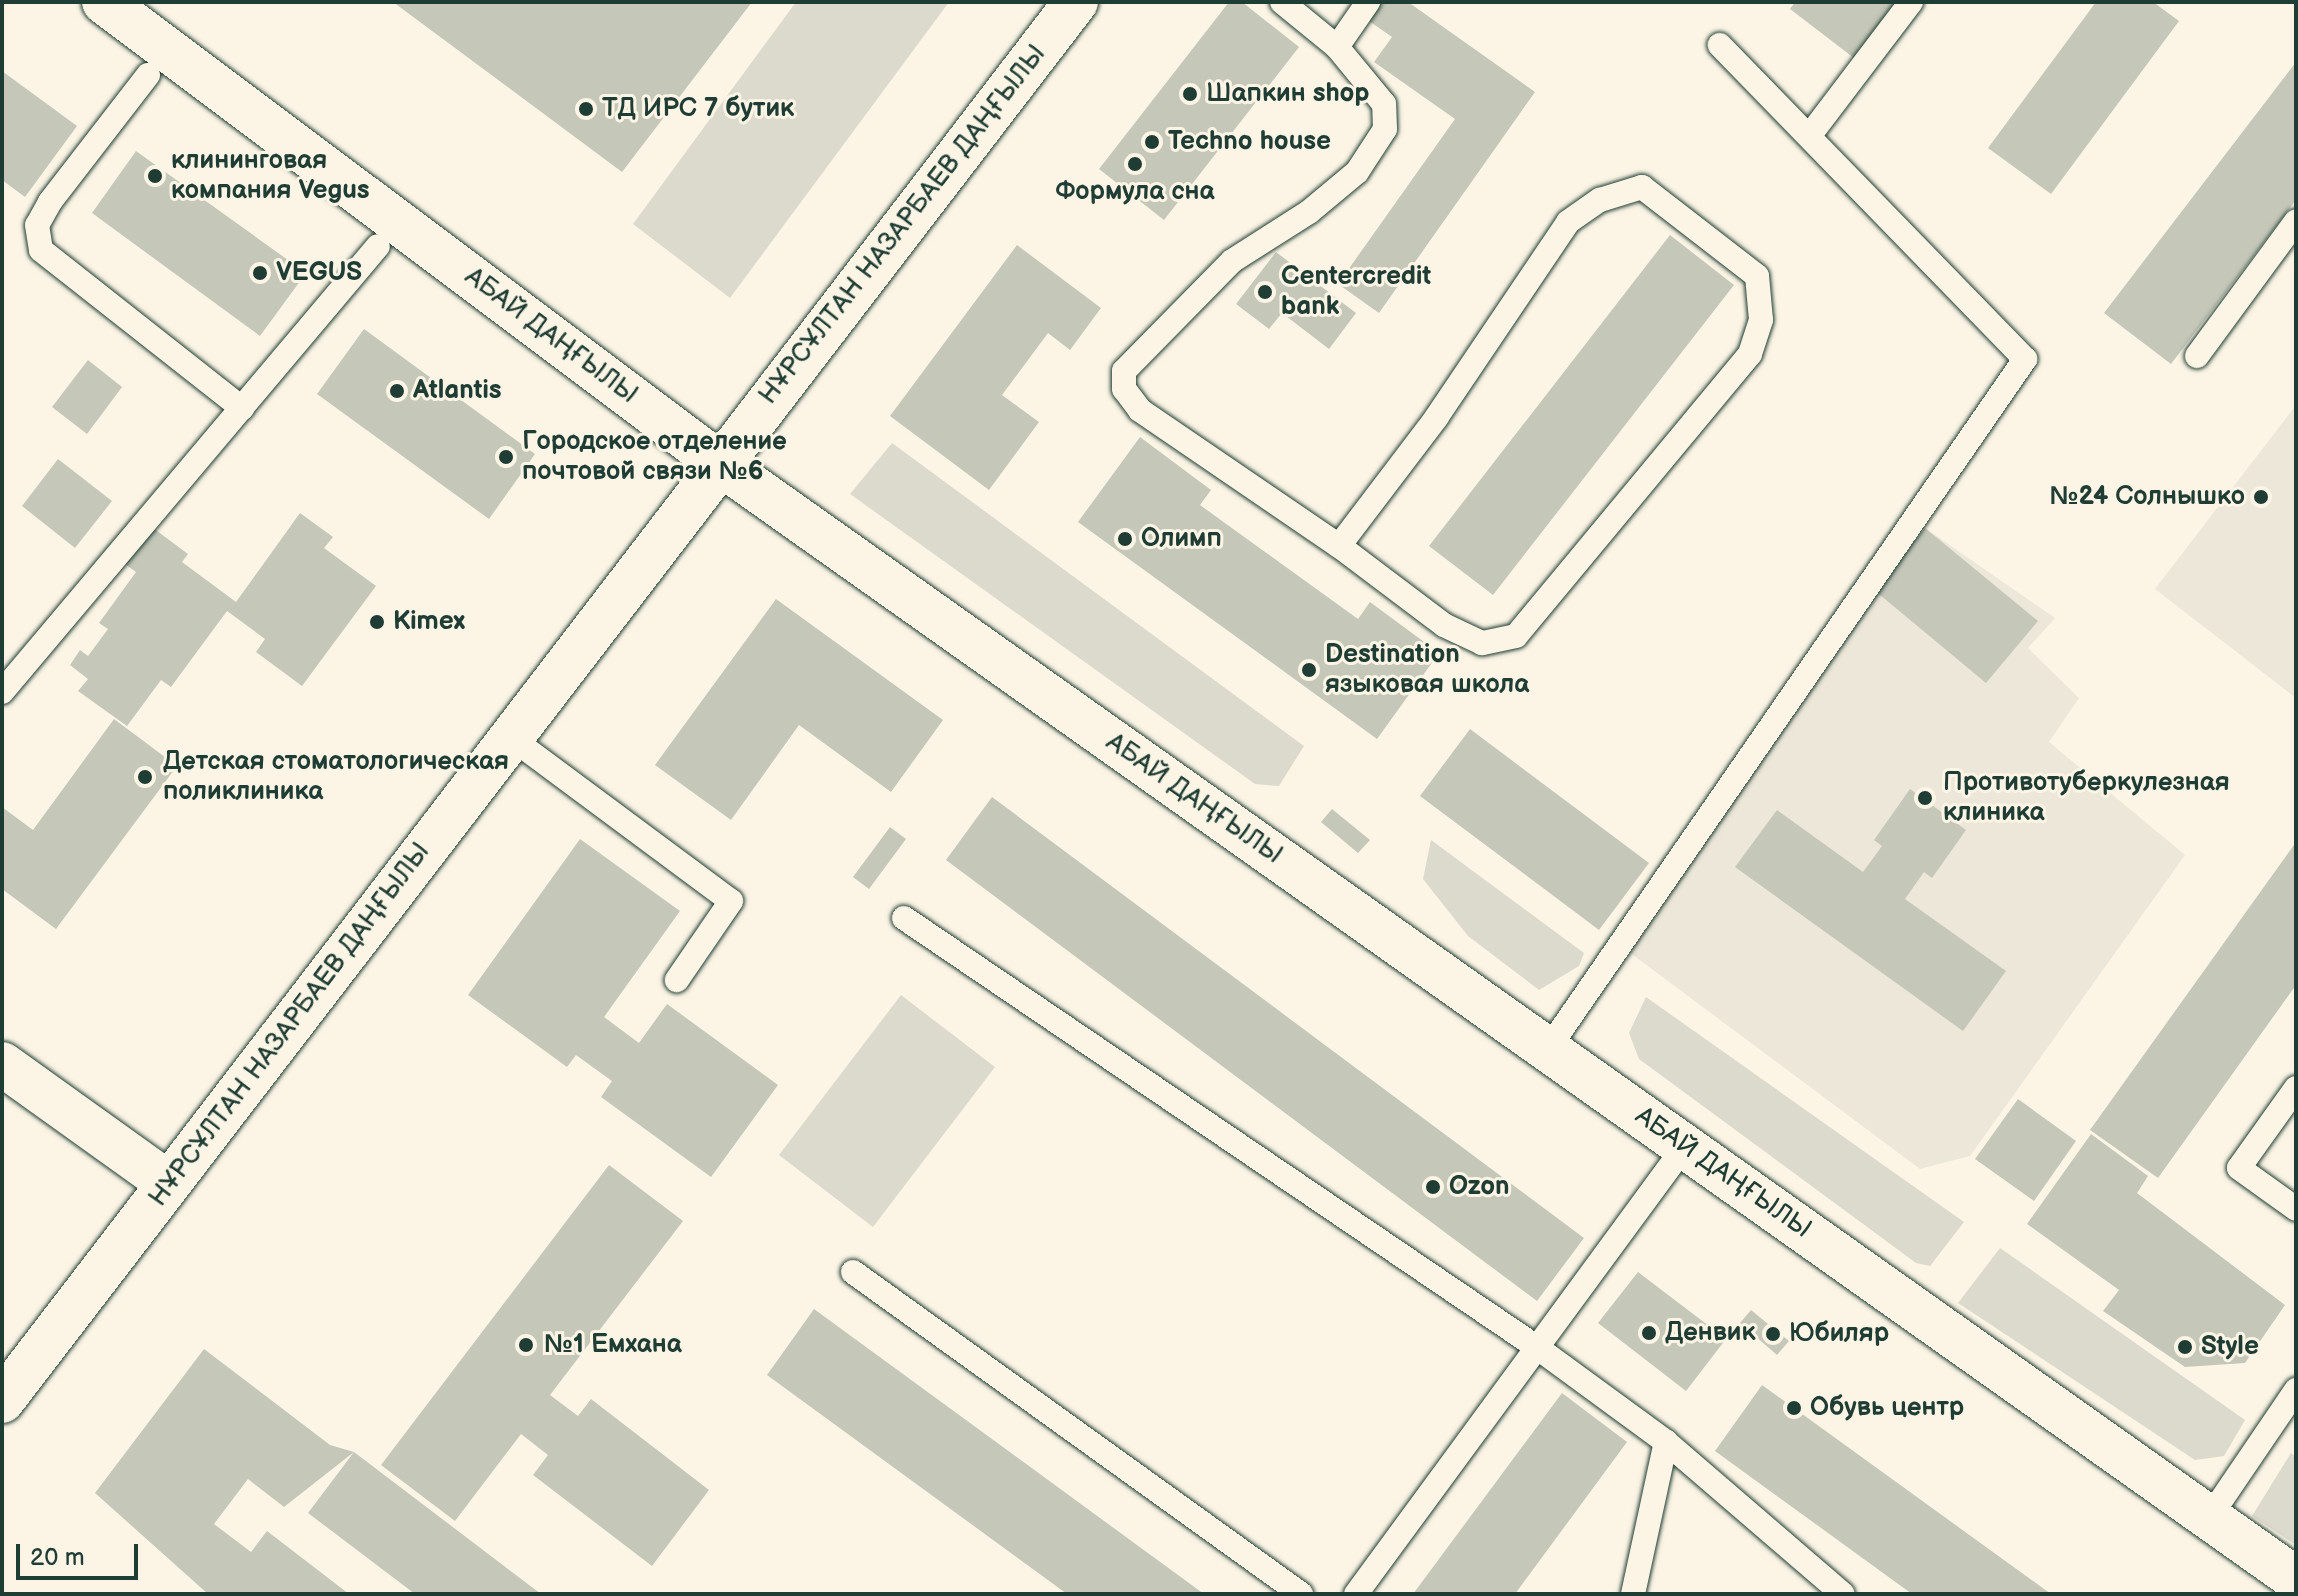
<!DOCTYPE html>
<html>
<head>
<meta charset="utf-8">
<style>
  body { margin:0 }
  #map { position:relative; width:2298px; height:1596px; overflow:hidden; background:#fcf5e5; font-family:"Balsamiq Sans",sans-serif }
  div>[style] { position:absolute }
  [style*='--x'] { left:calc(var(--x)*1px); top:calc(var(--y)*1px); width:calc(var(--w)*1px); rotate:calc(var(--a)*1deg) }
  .built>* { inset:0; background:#ece7d8 }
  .green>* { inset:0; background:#dcdacc }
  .building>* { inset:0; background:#c5c7b9 }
  .roads { filter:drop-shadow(0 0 2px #1f3d34) drop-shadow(0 0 2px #1f3d34) }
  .lane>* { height:24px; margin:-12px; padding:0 12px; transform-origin:12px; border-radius:12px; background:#fcf5e5 }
  .street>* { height:44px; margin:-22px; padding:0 22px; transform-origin:22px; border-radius:22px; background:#fcf5e5 }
  .secondary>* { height:44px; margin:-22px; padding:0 22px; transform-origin:22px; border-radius:22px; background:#fcf5e5 }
  .dots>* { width:22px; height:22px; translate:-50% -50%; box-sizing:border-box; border:4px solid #fcf5e5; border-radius:50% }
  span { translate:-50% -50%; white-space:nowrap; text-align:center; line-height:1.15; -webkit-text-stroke:6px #fcf5e5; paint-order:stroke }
  .poi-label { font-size:26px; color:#1f3d34; font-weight:700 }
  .left { translate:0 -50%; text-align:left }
  .right { translate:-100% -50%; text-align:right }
  .street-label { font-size:26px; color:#1f3d34 }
  .frame { position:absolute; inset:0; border:4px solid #1f3d34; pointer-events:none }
  .scale { position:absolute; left:16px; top:1544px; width:122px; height:36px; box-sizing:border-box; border:4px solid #1f3d34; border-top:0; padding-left:10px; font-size:24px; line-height:28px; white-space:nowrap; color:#1f3d34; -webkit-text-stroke:6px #fcf5e5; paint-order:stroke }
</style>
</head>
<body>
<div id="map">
  <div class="built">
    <div style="clip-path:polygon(2296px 405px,2296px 698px,2155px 589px)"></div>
    <div style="clip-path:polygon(1925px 528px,2055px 618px,2028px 648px,2079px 698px,2049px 742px,2185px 855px,1970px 1156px,1920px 1169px,1629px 952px,1874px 590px)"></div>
  </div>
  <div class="green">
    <div style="clip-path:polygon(796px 2px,949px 2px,730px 298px,633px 224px)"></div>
    <div style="clip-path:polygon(892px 443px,1304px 746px,1279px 786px,1255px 784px,850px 494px)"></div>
    <div style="clip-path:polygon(1431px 840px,1584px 953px,1579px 966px,1539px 990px,1468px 936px,1423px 879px)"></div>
    <div style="clip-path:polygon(901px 995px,995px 1067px,873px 1227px,779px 1155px)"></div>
    <div style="clip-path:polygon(1646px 997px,1964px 1222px,1930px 1266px,1916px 1263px,1639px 1059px,1629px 1033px)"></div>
    <div style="clip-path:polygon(2000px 1248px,2245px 1420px,2224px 1456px,2195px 1460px,1958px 1303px)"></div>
    <div style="clip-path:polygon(2291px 1453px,2296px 1457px,2296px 1545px,2252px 1516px)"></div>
  </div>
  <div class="building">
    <div style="clip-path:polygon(393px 2px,752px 2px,622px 172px)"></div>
    <div style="clip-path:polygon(1229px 2px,1242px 2px,1299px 47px,1164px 220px,1099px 169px)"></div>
    <div style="clip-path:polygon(1382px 2px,1408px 2px,1535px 92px,1379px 313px,1338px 284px,1455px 119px,1374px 62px,1392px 37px,1369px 21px)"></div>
    <div style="clip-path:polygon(1795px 2px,1897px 2px,1854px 58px,1790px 9px)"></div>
    <div style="clip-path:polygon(2096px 2px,2153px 2px,2179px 21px,2051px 194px,1988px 148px)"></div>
    <div style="clip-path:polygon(2296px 62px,2296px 200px,2171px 364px,2104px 313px)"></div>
    <div style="clip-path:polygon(2px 71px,77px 126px,25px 197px,2px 180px)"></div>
    <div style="clip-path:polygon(136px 151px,306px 273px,260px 336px,92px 213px)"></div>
    <div style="clip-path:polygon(1670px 235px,1734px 285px,1493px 595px,1429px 546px)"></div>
    <div style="clip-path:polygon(1017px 245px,1101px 308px,1070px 350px,1048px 333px,1002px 395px,1039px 422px,989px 490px,890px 416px)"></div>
    <div style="clip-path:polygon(1276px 252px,1356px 313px,1329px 349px,1282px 313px,1269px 329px,1236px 304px)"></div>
    <div style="clip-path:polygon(364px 329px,535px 454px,489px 519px,317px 394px)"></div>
    <div style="clip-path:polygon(88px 360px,122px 387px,87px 434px,52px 407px)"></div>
    <div style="clip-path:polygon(1140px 437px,1211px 490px,1200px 505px,1358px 619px,1370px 602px,1439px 653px,1377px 739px,1078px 522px)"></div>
    <div style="clip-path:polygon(58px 459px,112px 501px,75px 548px,22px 506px)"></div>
    <div style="clip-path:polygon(300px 513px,333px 537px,324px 548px,376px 586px,302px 686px,256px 652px,265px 639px,227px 611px,171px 687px,161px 680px,127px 726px,78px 691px,88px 679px,70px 665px,80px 650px,88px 656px,108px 629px,99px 623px,136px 572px,122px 562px,149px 525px,188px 554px,182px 562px,236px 602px)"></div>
    <div style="clip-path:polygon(1925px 528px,2038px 621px,1986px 683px,1874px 590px)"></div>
    <div style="clip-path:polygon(776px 599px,943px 720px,891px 792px,799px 725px,731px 820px,655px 765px)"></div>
    <div style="clip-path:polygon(114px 719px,177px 766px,56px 929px,2px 889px,2px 807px,33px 830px)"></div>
    <div style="clip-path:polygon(1470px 729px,1649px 863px,1599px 930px,1420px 796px)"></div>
    <div style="clip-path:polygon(1910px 789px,1966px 830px,1932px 878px,1924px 872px,1905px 899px,2006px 971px,1963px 1031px,1735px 867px,1777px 810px,1863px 872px,1882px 846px,1874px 840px)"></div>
    <div style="clip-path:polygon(992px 797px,1584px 1238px,1537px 1301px,946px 860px)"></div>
    <div style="clip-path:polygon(1332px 809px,1370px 840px,1358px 853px,1321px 822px)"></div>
    <div style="clip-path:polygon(890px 827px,906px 839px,869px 889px,853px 877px)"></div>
    <div style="clip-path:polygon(580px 839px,680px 911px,604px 1017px,639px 1043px,667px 1004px,778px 1085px,711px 1177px,601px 1097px,612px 1081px,576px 1055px,567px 1067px,468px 995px)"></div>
    <div style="clip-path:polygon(2296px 842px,2296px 985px,2158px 1178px,2090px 1130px)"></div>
    <div style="clip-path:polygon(2018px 1099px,2076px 1141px,2034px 1201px,1975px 1159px)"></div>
    <div style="clip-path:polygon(2091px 1134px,2148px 1176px,2137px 1193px,2285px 1305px,2245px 1363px,2185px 1367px,2103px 1311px,2119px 1290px,2027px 1224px)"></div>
    <div style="clip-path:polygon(609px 1165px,683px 1221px,550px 1395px,578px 1416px,591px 1399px,709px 1490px,652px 1566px,533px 1475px,548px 1455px,521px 1434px,455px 1521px,381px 1465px)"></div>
    <div style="clip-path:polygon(1638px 1272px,1726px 1339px,1686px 1391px,1598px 1323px)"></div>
    <div style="clip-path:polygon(814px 1309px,1204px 1594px,1067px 1594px,767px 1375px)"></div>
    <div style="clip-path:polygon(1751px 1310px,1789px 1341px,1777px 1355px,1740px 1323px)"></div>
    <div style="clip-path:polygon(204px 1349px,330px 1445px,354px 1452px,541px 1594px,415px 1594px,308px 1513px,354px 1452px,284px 1507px,248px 1479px,214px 1524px,251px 1552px,267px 1531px,349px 1594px,208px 1594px,95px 1493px)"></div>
    <div style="clip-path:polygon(1762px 1385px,2051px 1594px,1912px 1594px,1715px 1451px)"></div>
    <div style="clip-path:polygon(1562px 1393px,1627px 1442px,1515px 1594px,1413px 1594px)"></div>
  </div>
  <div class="roads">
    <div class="lane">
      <div style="--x:1282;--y:2;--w:71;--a:39.3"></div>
      <div style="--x:148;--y:75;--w:160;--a:127.7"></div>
      <div style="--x:50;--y:202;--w:26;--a:119"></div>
      <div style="--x:37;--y:225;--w:25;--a:81"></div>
      <div style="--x:41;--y:250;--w:256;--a:38.2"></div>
      <div style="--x:1810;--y:135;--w:167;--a:-52.8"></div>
      <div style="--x:2197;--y:356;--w:167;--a:-53.7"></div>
      <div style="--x:1339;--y:546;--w:161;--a:-52.8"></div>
      <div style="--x:1436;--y:418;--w:236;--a:-56"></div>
      <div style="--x:1568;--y:222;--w:39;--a:-35"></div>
      <div style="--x:1600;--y:200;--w:44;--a:-17.2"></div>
      <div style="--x:1642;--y:187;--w:145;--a:37.7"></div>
      <div style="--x:1757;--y:276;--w:44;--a:84.8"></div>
      <div style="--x:1761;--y:320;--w:36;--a:108"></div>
      <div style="--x:1750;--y:354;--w:366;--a:129.7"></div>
      <div style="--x:1516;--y:636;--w:35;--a:168"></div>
      <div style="--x:1482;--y:643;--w:42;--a:-154.7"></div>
      <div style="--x:1444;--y:625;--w:131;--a:-143"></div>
      <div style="--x:1339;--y:546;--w:241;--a:-145.7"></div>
      <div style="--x:1140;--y:410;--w:26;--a:-127"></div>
      <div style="--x:1124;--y:389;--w:18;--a:-90"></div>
      <div style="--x:1124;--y:371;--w:154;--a:-45.5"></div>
      <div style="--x:1232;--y:261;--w:91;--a:-32.5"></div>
      <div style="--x:1309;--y:212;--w:62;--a:-39.8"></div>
      <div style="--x:1357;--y:172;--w:51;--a:-56.9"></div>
      <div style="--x:1385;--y:129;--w:25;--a:-92"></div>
      <div style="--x:1384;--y:104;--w:74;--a:-129.5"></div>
      <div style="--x:1337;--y:47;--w:55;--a:-55.4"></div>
      <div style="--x:2;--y:692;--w:583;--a:-49.87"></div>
      <div style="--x:510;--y:737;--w:275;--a:36.6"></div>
      <div style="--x:731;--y:901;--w:96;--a:124.4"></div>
      <div style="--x:904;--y:918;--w:762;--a:34.15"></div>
      <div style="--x:1535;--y:1346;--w:162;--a:36.2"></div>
      <div style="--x:1666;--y:1442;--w:233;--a:40.7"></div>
      <div style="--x:1548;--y:1049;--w:839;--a:-55.34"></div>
      <div style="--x:2025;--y:359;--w:438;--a:-134.2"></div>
      <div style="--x:2296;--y:1088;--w:98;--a:125.5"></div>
      <div style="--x:2239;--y:1168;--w:70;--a:35.7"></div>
      <div style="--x:853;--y:1272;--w:552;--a:35.71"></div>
      <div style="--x:2209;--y:1518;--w:155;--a:-55.8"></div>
      <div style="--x:1356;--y:1594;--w:556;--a:-53.71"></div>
      <div style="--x:1633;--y:1594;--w:156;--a:-77.8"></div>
    </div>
    <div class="street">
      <div style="--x:2;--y:1064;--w:204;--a:35.6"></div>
    </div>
    <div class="secondary">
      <div style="--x:104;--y:2;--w:769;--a:36.85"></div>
      <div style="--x:719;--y:463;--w:1932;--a:35.29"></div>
      <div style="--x:2;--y:1401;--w:1764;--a:-52.49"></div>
    </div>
  </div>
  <div class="dots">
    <div style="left:1190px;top:94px;background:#1f3d34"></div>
    <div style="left:586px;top:109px;background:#1f3d34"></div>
    <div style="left:1152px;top:142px;background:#1f3d34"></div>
    <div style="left:1135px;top:164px;background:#1f3d34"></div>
    <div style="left:155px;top:176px;background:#1f3d34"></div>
    <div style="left:260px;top:273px;background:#1f3d34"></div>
    <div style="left:1265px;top:292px;background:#1f3d34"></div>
    <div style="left:397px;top:391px;background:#1f3d34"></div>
    <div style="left:506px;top:457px;background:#1f3d34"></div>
    <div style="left:2261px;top:497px;background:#1f3d34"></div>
    <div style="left:1125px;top:539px;background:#1f3d34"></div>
    <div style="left:377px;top:622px;background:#1f3d34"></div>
    <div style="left:1309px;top:670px;background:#1f3d34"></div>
    <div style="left:145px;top:777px;background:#1f3d34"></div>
    <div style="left:1925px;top:798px;background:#1f3d34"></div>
    <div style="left:1433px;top:1187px;background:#1f3d34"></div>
    <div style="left:1649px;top:1333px;background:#1f3d34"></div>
    <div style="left:1773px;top:1334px;background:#1f3d34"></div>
    <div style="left:526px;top:1345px;background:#1f3d34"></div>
    <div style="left:2185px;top:1347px;background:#1f3d34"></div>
    <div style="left:1794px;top:1408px;background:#1f3d34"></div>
  </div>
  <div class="poi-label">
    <span class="left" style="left:1206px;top:94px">Шапкин shop</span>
    <span class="left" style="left:602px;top:109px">ТД ИРС 7 бутик</span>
    <span class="left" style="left:1168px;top:142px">Techno house</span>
    <span class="left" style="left:171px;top:176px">клининговая<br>компания Vegus</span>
    <span style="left:1135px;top:192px">Формула сна</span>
    <span class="left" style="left:276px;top:273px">VEGUS</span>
    <span class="left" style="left:1281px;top:292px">Centercredit<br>bank</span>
    <span class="left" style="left:413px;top:391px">Atlantis</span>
    <span class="left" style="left:522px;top:457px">Городское отделение<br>почтовой связи №6</span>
    <span class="right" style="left:2245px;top:497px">№24 Солнышко</span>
    <span class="left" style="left:1141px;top:539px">Олимп</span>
    <span class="left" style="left:393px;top:622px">Kimex</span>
    <span class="left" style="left:1325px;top:670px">Destination<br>языковая школа</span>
    <span class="left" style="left:163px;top:777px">Детская стоматологическая<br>поликлиника</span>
    <span class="left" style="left:1943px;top:798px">Противотуберкулезная<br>клиника</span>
    <span class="left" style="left:1449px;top:1187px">Ozon</span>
    <span class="left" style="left:1665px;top:1333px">Денвик</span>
    <span class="left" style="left:1789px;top:1334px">Юбиляр</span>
    <span class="left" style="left:544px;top:1345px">№1 Емхана</span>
    <span class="left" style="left:2201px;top:1347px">Style</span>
    <span class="left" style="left:1810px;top:1408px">Обувь центр</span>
  </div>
  <div class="street-label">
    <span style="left:903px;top:225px;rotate:-52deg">НҰРСҰЛТАН НАЗАРБАЕВ ДАҢҒЫЛЫ</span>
    <span style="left:551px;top:336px;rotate:37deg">АБАЙ ДАҢҒЫЛЫ</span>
    <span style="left:1194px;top:799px;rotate:35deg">АБАЙ ДАҢҒЫЛЫ</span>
    <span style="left:290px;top:1025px;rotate:-53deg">НҰРСҰЛТАН НАЗАРБАЕВ ДАҢҒЫЛЫ</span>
    <span style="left:1723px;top:1173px;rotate:35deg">АБАЙ ДАҢҒЫЛЫ</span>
  </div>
  <div class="frame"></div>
  <div class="scale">20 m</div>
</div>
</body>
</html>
